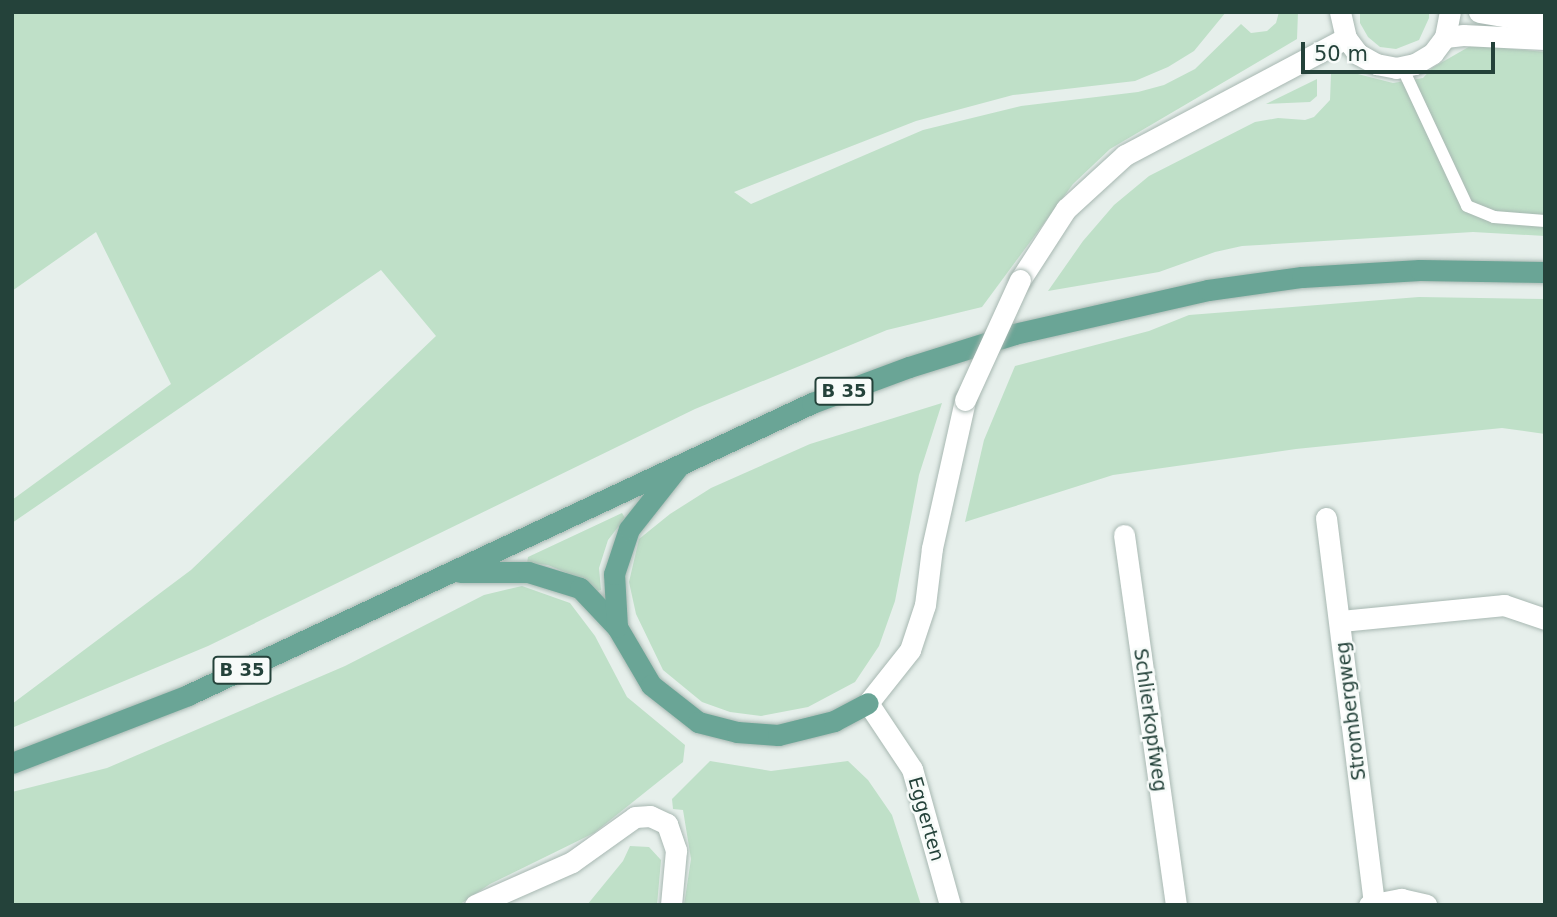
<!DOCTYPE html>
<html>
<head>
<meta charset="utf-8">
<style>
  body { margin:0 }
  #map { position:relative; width:1557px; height:917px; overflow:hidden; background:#e6efeb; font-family:"DejaVu Sans",sans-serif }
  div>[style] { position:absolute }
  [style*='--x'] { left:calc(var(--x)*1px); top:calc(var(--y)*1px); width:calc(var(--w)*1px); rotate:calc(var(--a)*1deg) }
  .green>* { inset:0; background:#bfe0c8 }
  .roads { filter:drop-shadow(0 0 2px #a8b8b2) drop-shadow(0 0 2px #a8b8b2) }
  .lane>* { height:12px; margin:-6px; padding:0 6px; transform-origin:6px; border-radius:6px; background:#fff }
  .street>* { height:21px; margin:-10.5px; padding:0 10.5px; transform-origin:10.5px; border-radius:10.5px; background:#fff }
  .primary>* { height:21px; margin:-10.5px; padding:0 10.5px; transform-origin:10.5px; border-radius:10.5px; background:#6aa596 }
  .bridges { filter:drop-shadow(0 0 2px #a8b8b2) drop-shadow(0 0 2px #a8b8b2) }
  .street-bridge>* { height:21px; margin:-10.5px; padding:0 10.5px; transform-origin:10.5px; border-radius:10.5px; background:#fff }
  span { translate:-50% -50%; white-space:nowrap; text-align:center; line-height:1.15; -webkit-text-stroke:5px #f7fbf9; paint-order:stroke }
  .shield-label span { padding:2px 5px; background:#f7fbf9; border:2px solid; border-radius:5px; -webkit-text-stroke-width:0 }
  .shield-label { font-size:18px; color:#24423a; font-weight:700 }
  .street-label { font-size:19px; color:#24423a }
  .frame { position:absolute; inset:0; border:14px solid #24423a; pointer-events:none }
  .scale { position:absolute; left:1301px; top:42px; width:194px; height:32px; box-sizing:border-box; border:4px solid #24423a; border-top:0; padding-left:9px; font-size:21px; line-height:24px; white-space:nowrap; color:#24423a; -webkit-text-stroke:5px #f7fbf9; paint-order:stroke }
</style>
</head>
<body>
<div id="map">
  <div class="green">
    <div style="clip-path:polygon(12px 12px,1226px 12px,1194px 51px,1168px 67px,1135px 81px,1013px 95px,916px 121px,734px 192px,751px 204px,923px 130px,1021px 106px,1138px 92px,1164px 85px,1195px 69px,1241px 24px,1251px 33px,1267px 31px,1276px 23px,1279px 12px,1298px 12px,1297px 39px,1110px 149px,1073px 184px,982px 307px,887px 330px,695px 409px,208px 646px,14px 727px,12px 704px,191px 570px,436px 336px,381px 270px,12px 523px,12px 500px,171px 384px,96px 232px,12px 291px)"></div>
    <div style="clip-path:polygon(1360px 12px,1429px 12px,1429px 18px,1419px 40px,1396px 49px,1380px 47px,1368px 37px,1360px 23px)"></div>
    <div style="clip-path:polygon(1472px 45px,1545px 52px,1545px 236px,1473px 232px,1242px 246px,1215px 252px,1159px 272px,1048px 291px,1083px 241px,1114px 205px,1149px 176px,1255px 122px,1278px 118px,1305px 120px,1314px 117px,1330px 100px,1331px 74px,1346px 71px,1393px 83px,1423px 78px,1432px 68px)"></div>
    <div style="clip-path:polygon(1317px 79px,1317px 96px,1310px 102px,1266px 104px)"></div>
    <div style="clip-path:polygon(1419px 297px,1545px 299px,1545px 434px,1502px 428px,1296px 449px,1113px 475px,965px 522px,984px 440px,1015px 366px,1149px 331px,1189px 315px)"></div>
    <div style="clip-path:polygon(942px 403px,919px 475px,895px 601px,879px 646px,855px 682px,808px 707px,761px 716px,730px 712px,702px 702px,663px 670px,636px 614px,629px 582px,639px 539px,670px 514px,711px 488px,810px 444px)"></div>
    <div style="clip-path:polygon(622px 513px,625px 518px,608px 540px,599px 568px,601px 590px,596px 591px,581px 579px,548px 565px,527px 563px,528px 557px)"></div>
    <div style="clip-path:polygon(522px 586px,570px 603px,595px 636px,627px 697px,685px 745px,683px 762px,594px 833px,490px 884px,459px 905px,12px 905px,12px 792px,107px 768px,345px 666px,484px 595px)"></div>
    <div style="clip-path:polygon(710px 761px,771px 771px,848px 761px,868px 780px,892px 815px,921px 905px,684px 905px,691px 859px,683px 810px,673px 809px,672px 799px)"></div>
    <div style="clip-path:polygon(630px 846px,649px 847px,661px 860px,657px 905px,587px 905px,623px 861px)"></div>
  </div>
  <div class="roads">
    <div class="lane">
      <div style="--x:1402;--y:67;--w:153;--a:64.9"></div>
      <div style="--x:1467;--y:206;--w:29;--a:22"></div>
      <div style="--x:1494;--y:217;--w:51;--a:4.5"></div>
    </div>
    <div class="street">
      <div style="--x:1340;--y:12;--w:27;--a:77"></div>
      <div style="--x:1346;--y:38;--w:20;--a:53"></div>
      <div style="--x:1358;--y:54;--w:21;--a:29"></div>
      <div style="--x:1376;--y:64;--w:20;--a:11"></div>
      <div style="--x:1396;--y:68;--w:19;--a:-12"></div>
      <div style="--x:1415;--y:64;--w:21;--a:-31"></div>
      <div style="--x:1433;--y:53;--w:20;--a:-53"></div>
      <div style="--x:1445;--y:37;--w:25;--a:-79"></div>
      <div style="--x:1479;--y:12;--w:67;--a:9.5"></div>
      <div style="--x:1445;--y:37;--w:18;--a:-6"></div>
      <div style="--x:1463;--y:35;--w:82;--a:2.8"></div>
      <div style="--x:1020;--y:280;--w:85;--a:-57.1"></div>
      <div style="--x:1066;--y:209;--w:80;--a:-42.5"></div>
      <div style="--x:1125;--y:155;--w:250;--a:-27.9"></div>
      <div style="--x:1326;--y:518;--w:389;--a:82.9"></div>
      <div style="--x:1124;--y:535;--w:374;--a:82"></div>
      <div style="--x:1341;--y:621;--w:164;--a:-5.6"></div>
      <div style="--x:1504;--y:605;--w:43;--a:18.9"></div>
      <div style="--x:475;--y:905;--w:106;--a:-23.9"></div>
      <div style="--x:572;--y:862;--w:77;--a:-35.5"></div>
      <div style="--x:635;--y:817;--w:15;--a:-4"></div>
      <div style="--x:650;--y:816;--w:19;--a:25"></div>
      <div style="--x:667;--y:824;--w:28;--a:71"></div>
      <div style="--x:676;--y:850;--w:55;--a:95.2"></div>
      <div style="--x:950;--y:905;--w:141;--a:-105.6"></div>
      <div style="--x:912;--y:769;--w:79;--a:-123.7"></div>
      <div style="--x:868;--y:703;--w:68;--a:-51.6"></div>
      <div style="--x:910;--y:650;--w:47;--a:-71.6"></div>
      <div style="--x:925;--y:605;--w:57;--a:-83"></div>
      <div style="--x:932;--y:548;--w:152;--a:-77.4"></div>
      <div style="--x:1369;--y:905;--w:33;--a:-11"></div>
      <div style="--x:1401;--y:899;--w:26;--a:13"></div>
    </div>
    <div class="primary">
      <div style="--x:460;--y:572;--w:68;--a:0"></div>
      <div style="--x:528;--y:572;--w:54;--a:17.1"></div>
      <div style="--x:580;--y:588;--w:54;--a:46.5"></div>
      <div style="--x:617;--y:627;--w:67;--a:59.6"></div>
      <div style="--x:651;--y:685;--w:60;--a:38.2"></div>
      <div style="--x:698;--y:722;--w:40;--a:14.4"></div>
      <div style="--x:737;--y:732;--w:41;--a:4.2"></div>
      <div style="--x:778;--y:735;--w:58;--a:-14"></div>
      <div style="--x:834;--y:721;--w:38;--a:-28"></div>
      <div style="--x:617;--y:627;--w:53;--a:-93.2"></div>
      <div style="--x:614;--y:574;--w:47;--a:-71.6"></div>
      <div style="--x:629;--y:529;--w:79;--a:-51.7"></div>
      <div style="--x:12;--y:763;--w:189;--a:-21.1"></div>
      <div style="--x:188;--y:695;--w:689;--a:-25.08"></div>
      <div style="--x:812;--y:403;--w:103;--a:-20.4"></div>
      <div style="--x:909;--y:367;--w:110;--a:-17.4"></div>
      <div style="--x:1014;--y:334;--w:199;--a:-12.8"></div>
      <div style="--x:1208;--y:290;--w:95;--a:-7.9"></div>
      <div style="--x:1302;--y:277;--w:118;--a:-3.4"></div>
      <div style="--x:1420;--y:270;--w:125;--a:0.9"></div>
    </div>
  </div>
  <div class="bridges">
    <div class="street-bridge">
      <div style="--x:965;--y:400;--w:132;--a:-65.4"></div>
    </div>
  </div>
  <div class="shield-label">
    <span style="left:844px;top:391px">B 35</span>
    <span style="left:242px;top:670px">B 35</span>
  </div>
  <div class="street-label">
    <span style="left:1351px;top:711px;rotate:-97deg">Strombergweg</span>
    <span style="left:1150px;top:720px;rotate:82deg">Schlierkopfweg</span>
    <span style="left:926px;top:819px;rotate:74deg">Eggerten</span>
  </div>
  <div class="frame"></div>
  <div class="scale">50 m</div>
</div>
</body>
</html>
